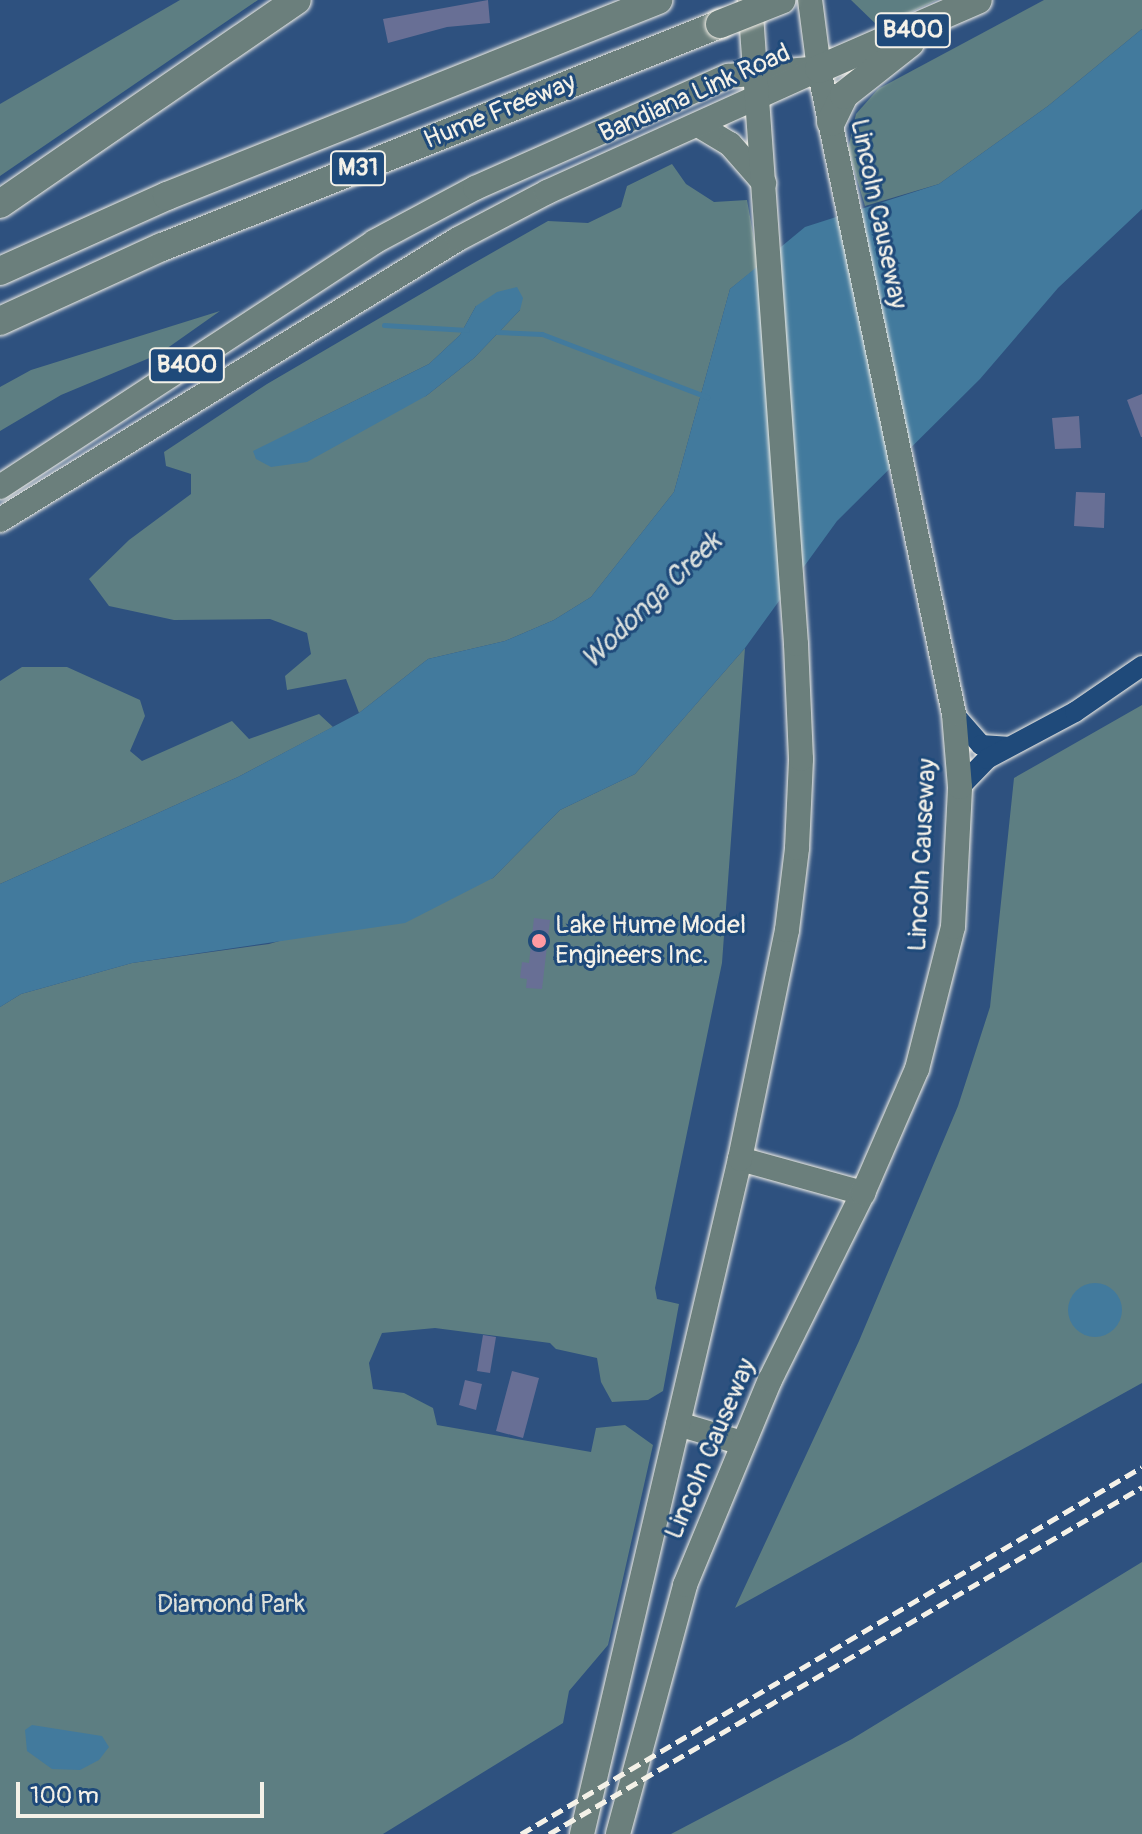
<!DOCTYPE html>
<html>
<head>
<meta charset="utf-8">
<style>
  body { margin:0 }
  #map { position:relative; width:1142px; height:1834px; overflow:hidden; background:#2e517f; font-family:Pangolin,sans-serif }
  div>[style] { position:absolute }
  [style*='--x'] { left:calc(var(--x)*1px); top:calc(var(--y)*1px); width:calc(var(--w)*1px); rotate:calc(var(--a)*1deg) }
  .green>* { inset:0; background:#5d7e82 }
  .water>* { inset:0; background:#427a9d }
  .round { border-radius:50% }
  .stream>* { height:5px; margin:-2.5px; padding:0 2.5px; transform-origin:2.5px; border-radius:2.5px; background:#427a9d }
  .building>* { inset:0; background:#686f95 }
  .roads { filter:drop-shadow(0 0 2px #f4f1e8) drop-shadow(0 0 2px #f4f1e8) }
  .minor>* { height:20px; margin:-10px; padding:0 10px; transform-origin:10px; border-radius:10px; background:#1f4a7a }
  .major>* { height:24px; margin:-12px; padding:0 12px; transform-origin:12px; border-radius:12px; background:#6b7f7c }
  .highway>* { height:28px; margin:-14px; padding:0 14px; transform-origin:14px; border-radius:14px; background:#6b7f7c }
  .rail>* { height:5px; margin-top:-2.5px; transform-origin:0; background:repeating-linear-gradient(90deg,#f4f1e8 0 12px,transparent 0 18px) }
  .bridges { filter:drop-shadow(0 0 2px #f4f1e8) drop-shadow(0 0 2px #f4f1e8) }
  .highway-bridge>* { height:28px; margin:-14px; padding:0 14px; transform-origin:14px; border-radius:14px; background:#6b7f7c }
  .dots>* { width:22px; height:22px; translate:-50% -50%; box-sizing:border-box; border:4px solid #1f4a7a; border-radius:50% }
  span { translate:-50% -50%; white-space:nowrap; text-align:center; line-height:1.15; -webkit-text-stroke:6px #1f4a7a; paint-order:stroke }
  .shield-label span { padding:2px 6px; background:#1f4a7a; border:2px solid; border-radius:6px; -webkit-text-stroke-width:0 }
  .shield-label { font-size:24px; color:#f4f1e8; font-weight:700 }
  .street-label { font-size:26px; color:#f4f1e8 }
  .poi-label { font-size:26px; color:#f4f1e8 }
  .left { translate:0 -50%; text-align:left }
  .park-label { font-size:26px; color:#dde0d9 }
  .water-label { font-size:28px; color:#d9dfdd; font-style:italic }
  .scale { position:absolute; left:16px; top:1782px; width:248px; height:36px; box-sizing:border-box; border:4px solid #f4f1e8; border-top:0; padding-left:10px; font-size:24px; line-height:28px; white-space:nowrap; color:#f4f1e8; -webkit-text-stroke:6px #1f4a7a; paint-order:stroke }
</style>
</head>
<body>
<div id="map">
  <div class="green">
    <div style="clip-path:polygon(180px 0,258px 0,0 176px,0 104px)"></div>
    <div style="clip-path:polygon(851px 0,937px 0,879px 27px)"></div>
    <div style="clip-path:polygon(1044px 0,1142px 0,1142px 29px,1048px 106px,939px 184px,865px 206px,848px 149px,856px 114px,878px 89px)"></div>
    <div style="clip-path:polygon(evenodd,672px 164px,686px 184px,714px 202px,747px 200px,759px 266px,730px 289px,674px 492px,591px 597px,554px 620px,505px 641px,428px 659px,359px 713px,346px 679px,287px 690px,285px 676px,311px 654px,307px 633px,270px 619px,174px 620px,109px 606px,89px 579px,129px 540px,191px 494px,191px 474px,166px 466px,164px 452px,267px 384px,467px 267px,548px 221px,588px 223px,621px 207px,627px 186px,672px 164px,476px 306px,520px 310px,474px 358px,426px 396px,306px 425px,429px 364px,460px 335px,476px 306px)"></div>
    <div style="clip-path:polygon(220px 311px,159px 354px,61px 395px,0 431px,0 387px,31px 370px)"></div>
    <div style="clip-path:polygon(745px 648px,722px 963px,655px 1288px,657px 1299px,679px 1304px,663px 1391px,648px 1400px,612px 1402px,601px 1382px,597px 1358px,556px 1349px,550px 1343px,435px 1328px,382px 1333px,369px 1363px,373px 1389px,404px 1393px,433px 1408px,437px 1425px,591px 1452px,596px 1428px,625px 1425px,653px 1445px,608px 1645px,569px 1691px,563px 1723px,383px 1834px,0 1834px,0 1007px,21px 994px,132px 963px,269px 944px,493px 878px,560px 810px,635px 774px)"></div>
    <div style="clip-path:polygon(22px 667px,67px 667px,140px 700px,145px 716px,130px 751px,142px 761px,232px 721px,249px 739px,319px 714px,333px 727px,238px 777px,0 884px,0 681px)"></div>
    <div style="clip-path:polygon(1142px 705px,1142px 1383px,735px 1608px,859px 1341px,958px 1106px,990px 1007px,1014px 778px)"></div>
    <div style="clip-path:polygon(1142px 1562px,1142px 1834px,671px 1834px,852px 1739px)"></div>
  </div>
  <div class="water">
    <div style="clip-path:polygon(1142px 29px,1142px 209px,1058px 288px,980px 379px,837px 521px,745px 648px,635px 774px,560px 810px,493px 878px,405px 923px,132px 963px,21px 994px,0 1007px,0 884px,238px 777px,359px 713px,428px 659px,505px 641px,554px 620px,591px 597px,674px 492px,730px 289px,805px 227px,939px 184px,1048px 106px)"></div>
    <div style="clip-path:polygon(517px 287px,523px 298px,520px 310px,474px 358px,426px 396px,307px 462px,271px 467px,256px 459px,253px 451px,429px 364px,460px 335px,476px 306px,497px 292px)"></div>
    <div class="round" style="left:1068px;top:1283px;width:54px;height:54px"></div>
    <div style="clip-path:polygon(32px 1725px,102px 1736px,109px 1747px,99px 1760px,80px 1770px,52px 1769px,27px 1751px,25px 1730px)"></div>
  </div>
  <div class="stream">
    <div style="--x:384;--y:325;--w:83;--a:3.4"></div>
    <div style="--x:497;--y:332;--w:45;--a:2.5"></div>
    <div style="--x:542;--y:334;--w:177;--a:20.9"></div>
  </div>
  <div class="building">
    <div style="clip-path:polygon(488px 0,490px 23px,447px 27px,388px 43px,383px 19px)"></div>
    <div style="clip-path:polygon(1142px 394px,1142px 437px,1141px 437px,1127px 400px)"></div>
    <div style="clip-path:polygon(1079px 416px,1081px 448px,1055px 449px,1052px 418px)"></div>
    <div style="clip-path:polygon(1076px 492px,1105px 493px,1104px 528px,1074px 526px)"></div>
    <div style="clip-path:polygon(534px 918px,550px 920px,542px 989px,526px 988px,527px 979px,520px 978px,522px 962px,529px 963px)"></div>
    <div style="clip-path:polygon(483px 1335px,496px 1337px,490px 1373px,477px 1371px)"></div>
    <div style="clip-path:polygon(512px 1371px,539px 1378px,523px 1438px,496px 1431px)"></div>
    <div style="clip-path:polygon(465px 1380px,482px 1384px,476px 1410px,459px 1405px)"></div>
  </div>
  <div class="roads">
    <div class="minor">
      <div style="--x:954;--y:714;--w:41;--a:48.9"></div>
      <div style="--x:981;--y:745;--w:26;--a:4"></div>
      <div style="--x:960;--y:787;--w:39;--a:-46"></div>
      <div style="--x:987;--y:759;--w:100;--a:-28.1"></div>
      <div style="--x:1075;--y:712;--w:81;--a:-34.5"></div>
    </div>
    <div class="major">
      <div style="--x:698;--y:125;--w:37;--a:31"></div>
      <div style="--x:730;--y:144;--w:52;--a:48.9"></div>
      <div style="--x:0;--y:487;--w:447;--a:-33.2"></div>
      <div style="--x:374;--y:242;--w:115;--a:-28.1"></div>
      <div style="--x:475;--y:188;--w:277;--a:-23.9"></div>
      <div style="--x:728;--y:76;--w:82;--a:-4.9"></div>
      <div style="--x:0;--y:520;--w:537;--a:-31.53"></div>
      <div style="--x:458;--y:239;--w:101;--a:-27.8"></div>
      <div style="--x:547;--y:192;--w:299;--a:-24.3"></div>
      <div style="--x:740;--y:1159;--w:128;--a:15.5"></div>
      <div style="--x:678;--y:1424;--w:67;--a:16.5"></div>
      <div style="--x:582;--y:1834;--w:693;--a:-76.83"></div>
      <div style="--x:740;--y:1159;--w:234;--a:-78.4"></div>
      <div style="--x:787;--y:930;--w:83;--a:-83"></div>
      <div style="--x:797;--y:848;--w:89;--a:-87.4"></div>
      <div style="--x:801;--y:759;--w:115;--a:-92.5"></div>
      <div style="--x:796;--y:644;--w:646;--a:-94.09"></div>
      <div style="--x:618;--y:1834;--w:258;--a:-74.9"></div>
      <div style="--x:685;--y:1585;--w:222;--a:-67.5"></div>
      <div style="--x:770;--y:1380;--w:209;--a:-63.6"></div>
      <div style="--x:863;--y:1193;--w:135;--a:-66.5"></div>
      <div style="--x:917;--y:1069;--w:146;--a:-75.8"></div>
      <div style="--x:953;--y:927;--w:140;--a:-87.1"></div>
      <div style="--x:960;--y:787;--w:73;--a:-94.7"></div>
      <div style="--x:954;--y:714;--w:659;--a:-101.82"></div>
      <div style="--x:819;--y:69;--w:70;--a:-97.4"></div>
    </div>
    <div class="highway">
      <div style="--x:819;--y:69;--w:173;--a:-23.5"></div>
      <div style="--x:831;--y:122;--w:30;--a:-64"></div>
      <div style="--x:844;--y:95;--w:84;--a:-38.2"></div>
      <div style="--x:0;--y:204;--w:360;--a:-34.5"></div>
      <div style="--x:0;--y:271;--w:183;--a:-24.2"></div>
      <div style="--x:167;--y:196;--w:529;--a:-21.76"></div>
      <div style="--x:0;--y:321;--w:178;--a:-24.6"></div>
      <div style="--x:162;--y:247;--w:601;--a:-21.78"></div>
    </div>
  </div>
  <div class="rail">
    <div style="--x:521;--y:1834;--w:721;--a:-30.58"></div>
    <div style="--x:549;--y:1834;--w:687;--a:-30.33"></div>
  </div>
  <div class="bridges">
    <div class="highway-bridge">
      <div style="--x:720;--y:24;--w:66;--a:-21.5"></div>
    </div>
  </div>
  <div class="dots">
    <div style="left:539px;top:941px;background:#ff9aa2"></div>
  </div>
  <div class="shield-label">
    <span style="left:913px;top:30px">B400</span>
    <span style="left:358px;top:168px">M31</span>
    <span style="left:187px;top:365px">B400</span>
  </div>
  <div class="street-label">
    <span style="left:695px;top:94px;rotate:-24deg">Bandiana Link Road</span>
    <span style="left:500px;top:112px;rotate:-22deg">Hume Freeway</span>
    <span style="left:878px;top:214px;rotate:78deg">Lincoln Causeway</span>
    <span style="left:923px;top:855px;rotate:-87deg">Lincoln Causeway</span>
    <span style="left:711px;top:1449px;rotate:-67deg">Lincoln Causeway</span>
  </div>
  <div class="poi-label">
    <span class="left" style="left:555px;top:941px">Lake Hume Model<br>Engineers Inc.</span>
  </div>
  <div class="park-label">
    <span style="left:231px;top:1605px">Diamond Park</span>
  </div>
  <div class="water-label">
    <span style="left:652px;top:601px;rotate:-44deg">Wodonga Creek</span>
  </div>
  <div class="scale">100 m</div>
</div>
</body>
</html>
